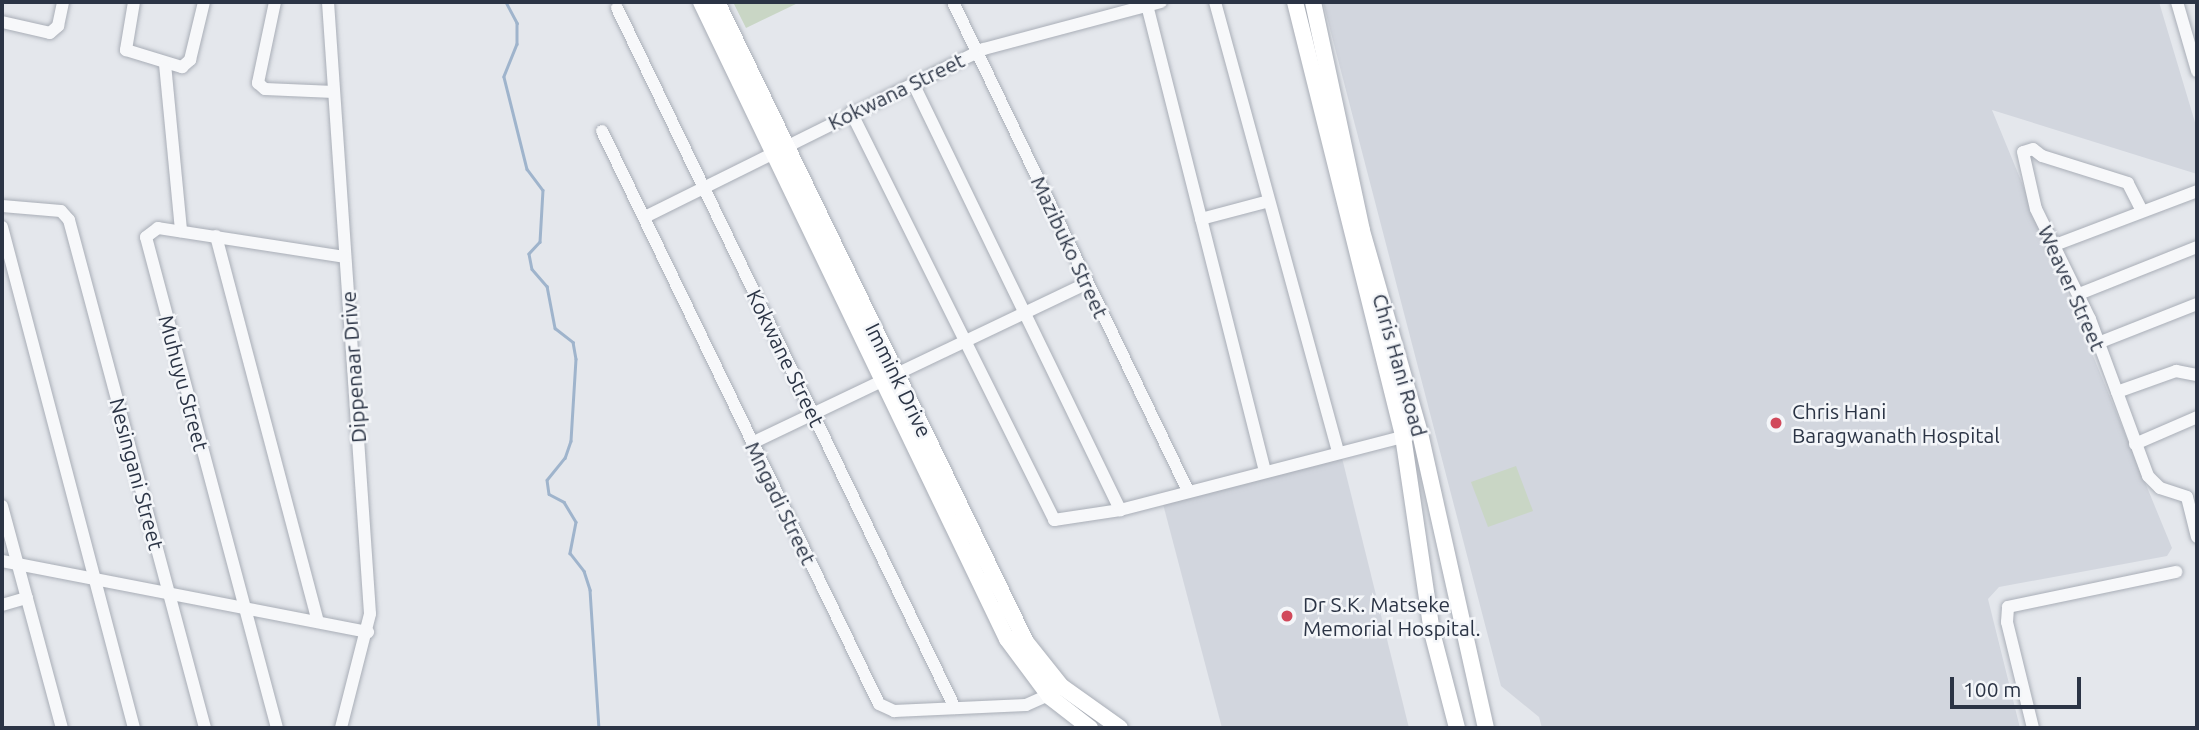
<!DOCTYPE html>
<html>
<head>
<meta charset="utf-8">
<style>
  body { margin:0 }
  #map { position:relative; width:2199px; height:730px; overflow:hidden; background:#e4e7ec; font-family:Ubuntu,sans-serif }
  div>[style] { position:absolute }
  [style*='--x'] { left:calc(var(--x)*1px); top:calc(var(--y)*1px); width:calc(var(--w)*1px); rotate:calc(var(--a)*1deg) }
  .built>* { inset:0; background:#d2d6de }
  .green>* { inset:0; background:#c9d6c5 }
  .stream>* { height:2.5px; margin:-1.25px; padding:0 1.25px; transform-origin:1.25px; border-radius:1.25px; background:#9fb4cc }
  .roads { filter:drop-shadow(0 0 2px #a9aeb7) drop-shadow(0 0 2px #a9aeb7) }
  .minor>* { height:12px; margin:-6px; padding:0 6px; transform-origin:6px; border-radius:6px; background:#f7f8fa }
  .major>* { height:16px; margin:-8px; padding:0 8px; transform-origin:8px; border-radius:8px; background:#fff }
  .dots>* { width:19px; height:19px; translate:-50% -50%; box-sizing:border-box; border:4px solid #f4f6f9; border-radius:50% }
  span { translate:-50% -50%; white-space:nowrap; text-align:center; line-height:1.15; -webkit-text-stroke:5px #f4f6f9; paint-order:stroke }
  .street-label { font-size:21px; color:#2b3445 }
  .poi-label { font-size:21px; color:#2b3445 }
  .left { translate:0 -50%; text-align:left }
  .frame { position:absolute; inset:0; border:4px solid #2b3445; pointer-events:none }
  .scale { position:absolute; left:1950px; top:677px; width:131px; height:32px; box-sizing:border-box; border:4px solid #2b3445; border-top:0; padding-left:9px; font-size:21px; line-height:24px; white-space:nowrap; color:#2b3445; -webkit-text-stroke:5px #f4f6f9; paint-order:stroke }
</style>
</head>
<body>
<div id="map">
  <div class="built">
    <div style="clip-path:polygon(1323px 2px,2159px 2px,2197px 129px,2197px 174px,1992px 110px,2172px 548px,2167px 556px,1999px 587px,1988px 599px,2020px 728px,1542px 728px,1539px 717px,1501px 686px)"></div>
    <div style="clip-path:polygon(1342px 458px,1409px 728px,1222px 728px,1163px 504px)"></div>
  </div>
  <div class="green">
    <div style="clip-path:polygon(733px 2px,800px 2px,746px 28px)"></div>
    <div style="clip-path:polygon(1516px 466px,1533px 511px,1488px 527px,1471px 482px)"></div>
  </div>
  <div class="stream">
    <div style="--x:506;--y:2;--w:24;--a:62"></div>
    <div style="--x:517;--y:23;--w:21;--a:90"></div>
    <div style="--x:517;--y:44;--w:35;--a:112"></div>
    <div style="--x:504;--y:77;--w:95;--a:76"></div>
    <div style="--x:527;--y:169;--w:26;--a:53"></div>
    <div style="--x:543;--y:190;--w:52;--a:93.3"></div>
    <div style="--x:540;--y:242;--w:16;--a:133"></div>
    <div style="--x:529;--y:254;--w:15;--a:79"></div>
    <div style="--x:532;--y:269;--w:23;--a:49"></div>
    <div style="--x:547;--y:286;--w:43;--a:79.2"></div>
    <div style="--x:555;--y:328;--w:23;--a:38"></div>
    <div style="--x:573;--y:342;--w:17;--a:80"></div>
    <div style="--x:576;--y:359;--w:82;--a:93.5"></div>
    <div style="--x:571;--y:441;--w:18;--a:109"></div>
    <div style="--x:565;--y:458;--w:28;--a:129"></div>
    <div style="--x:547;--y:480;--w:14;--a:82"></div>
    <div style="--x:549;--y:494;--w:17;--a:28"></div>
    <div style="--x:564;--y:502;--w:23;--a:59"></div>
    <div style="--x:576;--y:522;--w:32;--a:101"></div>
    <div style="--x:570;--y:553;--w:23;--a:52"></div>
    <div style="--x:584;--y:571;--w:20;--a:72"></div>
    <div style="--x:590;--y:590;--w:138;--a:86.3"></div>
  </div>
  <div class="roads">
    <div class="minor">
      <div style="--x:134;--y:2;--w:49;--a:99.5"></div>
      <div style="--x:126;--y:50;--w:59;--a:16.9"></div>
      <div style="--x:182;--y:67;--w:11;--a:-41"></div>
      <div style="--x:190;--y:60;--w:60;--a:-76.4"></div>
      <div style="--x:275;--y:2;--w:83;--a:101.9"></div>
      <div style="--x:258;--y:83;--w:9;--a:41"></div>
      <div style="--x:265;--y:89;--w:69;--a:2.5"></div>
      <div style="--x:328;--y:2;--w:613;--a:86.07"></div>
      <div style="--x:370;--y:614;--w:118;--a:104.3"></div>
      <div style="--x:953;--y:2;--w:543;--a:64.33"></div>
      <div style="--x:1215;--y:2;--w:467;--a:74.7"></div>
      <div style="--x:2177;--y:2;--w:72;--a:73.8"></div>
      <div style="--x:1147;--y:5;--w:481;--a:75.8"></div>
      <div style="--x:617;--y:8;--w:777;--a:64.23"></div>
      <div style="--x:2;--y:22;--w:49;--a:12.9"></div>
      <div style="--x:50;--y:33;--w:11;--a:-41"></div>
      <div style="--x:58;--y:26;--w:25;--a:-78"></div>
      <div style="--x:165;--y:64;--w:168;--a:84.5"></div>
      <div style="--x:913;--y:83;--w:475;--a:64.1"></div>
      <div style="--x:851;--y:112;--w:456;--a:63.5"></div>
      <div style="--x:1054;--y:520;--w:67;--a:-8.6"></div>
      <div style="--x:1120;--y:510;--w:299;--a:-14.5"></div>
      <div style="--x:602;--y:131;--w:636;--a:64.2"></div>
      <div style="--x:879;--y:704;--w:17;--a:25"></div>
      <div style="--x:894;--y:711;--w:132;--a:-2.6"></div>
      <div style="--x:1026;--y:705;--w:32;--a:-24"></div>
      <div style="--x:2;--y:206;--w:59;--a:4.8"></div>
      <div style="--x:61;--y:211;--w:12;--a:48"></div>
      <div style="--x:69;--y:220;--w:526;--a:75.01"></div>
      <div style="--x:2141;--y:209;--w:29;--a:-117"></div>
      <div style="--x:2128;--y:183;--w:90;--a:-162.6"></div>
      <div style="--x:2042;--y:156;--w:11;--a:-142"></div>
      <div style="--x:2033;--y:149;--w:10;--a:163"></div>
      <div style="--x:2023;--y:152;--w:58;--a:77.2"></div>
      <div style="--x:2036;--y:209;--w:123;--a:63.9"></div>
      <div style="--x:2090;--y:319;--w:167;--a:69.7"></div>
      <div style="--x:2148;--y:476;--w:17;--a:45"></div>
      <div style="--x:2160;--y:488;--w:28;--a:18"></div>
      <div style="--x:2187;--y:497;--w:41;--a:76"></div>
      <div style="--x:645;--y:217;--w:378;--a:-26.4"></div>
      <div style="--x:984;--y:49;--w:183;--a:-14.9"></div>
      <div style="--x:1201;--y:219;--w:70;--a:-14.8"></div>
      <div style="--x:2;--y:227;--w:518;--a:75.24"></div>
      <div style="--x:216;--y:236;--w:399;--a:75.2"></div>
      <div style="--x:2055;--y:245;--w:152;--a:-20.8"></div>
      <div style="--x:2079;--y:294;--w:127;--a:-21.7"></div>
      <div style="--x:2098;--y:343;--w:106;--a:-21.5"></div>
      <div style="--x:2117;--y:392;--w:63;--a:-19.6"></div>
      <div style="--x:2176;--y:371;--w:21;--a:11"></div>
      <div style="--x:752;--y:443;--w:371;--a:-25.5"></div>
      <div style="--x:2135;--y:444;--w:68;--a:-23.5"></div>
      <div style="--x:2;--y:506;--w:230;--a:74.9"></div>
      <div style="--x:2;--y:561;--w:373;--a:11"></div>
      <div style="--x:2;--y:605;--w:26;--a:-16"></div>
      <div style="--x:277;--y:728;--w:508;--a:-104.94"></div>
      <div style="--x:146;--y:237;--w:15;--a:-37"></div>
      <div style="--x:158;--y:228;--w:189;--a:8.8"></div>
      <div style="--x:2033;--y:728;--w:109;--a:-103.8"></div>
      <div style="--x:2007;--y:622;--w:15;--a:-86"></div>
      <div style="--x:2008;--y:607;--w:172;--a:-11.8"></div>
    </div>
    <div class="major">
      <div style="--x:701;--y:2;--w:707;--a:64.34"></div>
      <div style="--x:1007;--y:639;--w:72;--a:53.4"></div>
      <div style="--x:1050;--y:697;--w:51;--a:37.8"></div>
      <div style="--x:717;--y:2;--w:711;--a:64.23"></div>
      <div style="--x:1026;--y:642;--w:56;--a:51.5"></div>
      <div style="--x:1061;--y:686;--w:72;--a:35.4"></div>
      <div style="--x:1295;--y:2;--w:447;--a:76"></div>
      <div style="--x:1403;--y:436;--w:198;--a:81.6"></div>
      <div style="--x:1432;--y:632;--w:99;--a:75.4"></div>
      <div style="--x:1313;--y:2;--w:234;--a:77.9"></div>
      <div style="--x:1362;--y:231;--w:210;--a:74"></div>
      <div style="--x:1420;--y:433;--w:302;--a:77.4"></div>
    </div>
  </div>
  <div class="dots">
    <div style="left:1776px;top:423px;background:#d1495b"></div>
    <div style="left:1287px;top:616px;background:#d1495b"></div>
  </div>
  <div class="street-label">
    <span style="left:896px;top:91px;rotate:-26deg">Kokwana Street</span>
    <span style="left:1070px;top:247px;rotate:65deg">Mazibuko Street</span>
    <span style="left:2072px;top:288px;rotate:66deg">Weaver Street</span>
    <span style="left:786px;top:358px;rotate:64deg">Kokwane Street</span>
    <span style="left:1400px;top:365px;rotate:74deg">Chris Hani Road</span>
    <span style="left:353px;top:367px;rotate:-94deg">Dippenaar Drive</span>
    <span style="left:899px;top:380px;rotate:64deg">Immink Drive</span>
    <span style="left:184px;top:383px;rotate:75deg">Muhuyu Street</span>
    <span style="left:137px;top:474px;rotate:75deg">Nesingani Street</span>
    <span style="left:781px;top:503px;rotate:64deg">Mngadi Street</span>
  </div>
  <div class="poi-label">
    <span class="left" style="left:1792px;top:423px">Chris Hani<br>Baragwanath Hospital</span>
    <span class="left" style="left:1303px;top:616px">Dr S.K. Matseke<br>Memorial Hospital.</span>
  </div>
  <div class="frame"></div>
  <div class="scale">100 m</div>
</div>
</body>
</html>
